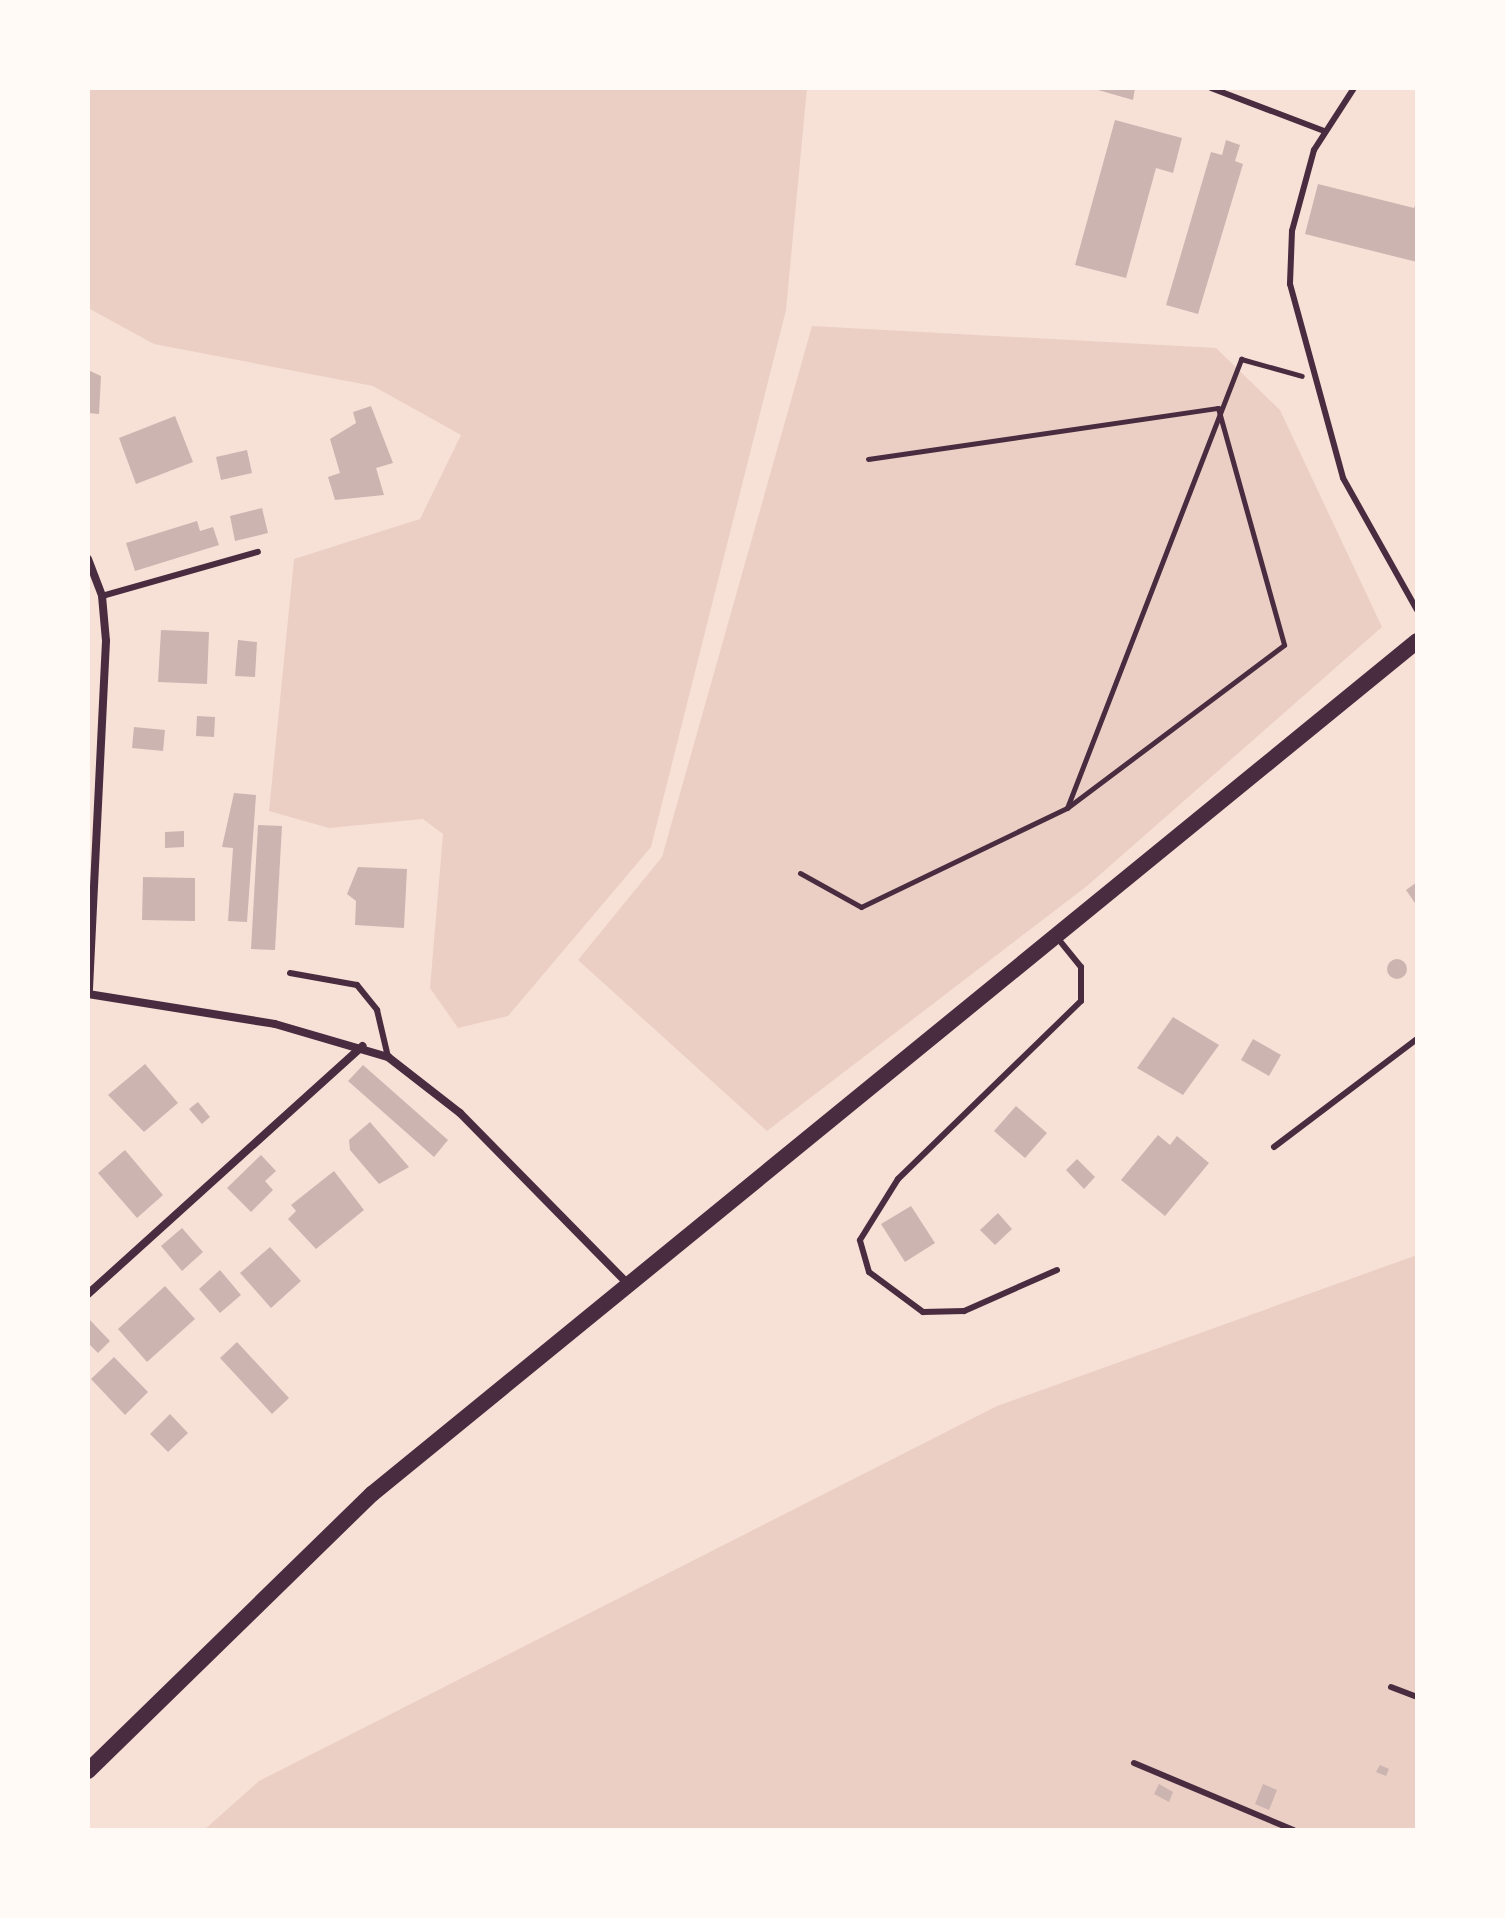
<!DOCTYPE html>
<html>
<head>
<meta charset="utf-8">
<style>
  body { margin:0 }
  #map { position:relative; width:1505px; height:1918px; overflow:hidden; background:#f7e1d7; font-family:Manrope,sans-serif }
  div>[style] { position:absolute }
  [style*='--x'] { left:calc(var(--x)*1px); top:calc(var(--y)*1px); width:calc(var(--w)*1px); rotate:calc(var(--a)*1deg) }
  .green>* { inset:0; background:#ebcfc5 }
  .building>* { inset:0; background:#ccb4b1 }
  .round { border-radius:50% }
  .path>* { height:5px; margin:-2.5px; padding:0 2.5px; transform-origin:2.5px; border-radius:2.5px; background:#4a2c40 }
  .service>* { height:6px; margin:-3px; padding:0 3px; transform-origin:3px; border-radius:3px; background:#4a2c40 }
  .minor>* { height:8px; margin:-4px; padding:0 4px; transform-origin:4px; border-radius:4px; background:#4a2c40 }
  .secondary>* { height:16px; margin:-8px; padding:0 8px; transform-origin:8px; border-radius:8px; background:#4a2c40 }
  span { translate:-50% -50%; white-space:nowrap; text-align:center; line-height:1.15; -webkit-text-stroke:6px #fffaf5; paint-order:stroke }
  .frame { position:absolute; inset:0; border:90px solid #fffaf5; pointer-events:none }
</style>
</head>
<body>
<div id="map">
  <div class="green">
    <div style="clip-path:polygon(88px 88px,807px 88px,786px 310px,651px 847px,508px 1016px,458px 1028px,430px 988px,443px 834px,423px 819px,329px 828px,269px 811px,294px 559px,420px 519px,461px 435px,373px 386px,154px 344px,88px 308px)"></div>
    <div style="clip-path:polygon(812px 326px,1216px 348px,1280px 410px,1382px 627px,1087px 886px,767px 1131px,578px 960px,662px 857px)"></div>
    <div style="clip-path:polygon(1417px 1255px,1417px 1830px,204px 1830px,259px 1781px,997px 1406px)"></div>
  </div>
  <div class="building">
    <div style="clip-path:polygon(1091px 88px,1135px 88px,1133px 100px)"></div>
    <div style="clip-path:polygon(1115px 120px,1182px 138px,1173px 173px,1156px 168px,1126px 278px,1075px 265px)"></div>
    <div style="clip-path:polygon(1226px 140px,1240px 145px,1235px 161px,1243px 164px,1198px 314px,1166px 305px,1211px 152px,1222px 155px)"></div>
    <div style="clip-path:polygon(1318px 184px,1414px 208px,1417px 200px,1417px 262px,1305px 234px)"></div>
    <div style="clip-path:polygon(88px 370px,101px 376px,99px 414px,88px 413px)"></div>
    <div style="clip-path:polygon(371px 406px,393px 463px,376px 468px,384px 495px,335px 500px,328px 477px,340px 473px,330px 439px,356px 423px,353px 412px)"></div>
    <div style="clip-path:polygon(175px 416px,193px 462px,136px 484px,119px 438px)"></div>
    <div style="clip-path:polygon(247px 450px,252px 473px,221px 480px,216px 457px)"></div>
    <div style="clip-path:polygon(262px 508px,268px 533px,235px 541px,230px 516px)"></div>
    <div style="clip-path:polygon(197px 521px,200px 531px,213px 527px,219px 545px,135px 571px,126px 543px)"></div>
    <div style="clip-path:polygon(161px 630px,209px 632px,207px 684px,158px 682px)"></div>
    <div style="clip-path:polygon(238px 640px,257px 642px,255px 677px,235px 676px)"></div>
    <div style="clip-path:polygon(197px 716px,215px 717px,214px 737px,196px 736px)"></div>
    <div style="clip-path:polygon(134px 727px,165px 730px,163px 751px,132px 748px)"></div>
    <div style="clip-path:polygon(234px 793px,256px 795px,247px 922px,228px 921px,233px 848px,222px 847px)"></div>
    <div style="clip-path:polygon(258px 825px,282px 826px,275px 950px,251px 949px)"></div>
    <div style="clip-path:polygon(184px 831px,184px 847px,165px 848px,165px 832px)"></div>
    <div style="clip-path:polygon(358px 867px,407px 869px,404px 928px,355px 925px,356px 901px,347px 894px)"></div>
    <div style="clip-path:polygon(143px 877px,195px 878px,195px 921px,142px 920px)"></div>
    <div style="clip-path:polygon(1417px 882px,1417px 906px,1406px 890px)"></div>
    <div class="round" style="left:1387px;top:959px;width:20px;height:20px"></div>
    <div style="clip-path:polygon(1173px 1017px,1219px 1045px,1183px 1095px,1137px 1068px)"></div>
    <div style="clip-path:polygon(1253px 1039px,1281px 1055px,1269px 1076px,1241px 1060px)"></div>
    <div style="clip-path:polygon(145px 1064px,178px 1103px,144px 1132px,108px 1095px)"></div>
    <div style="clip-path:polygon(363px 1065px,448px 1140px,434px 1157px,348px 1081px)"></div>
    <div style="clip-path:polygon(198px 1102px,210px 1117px,202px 1124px,189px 1109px)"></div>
    <div style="clip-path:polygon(1016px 1106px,1047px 1133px,1025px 1158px,994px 1131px)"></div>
    <div style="clip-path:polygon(370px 1122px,409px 1167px,379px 1184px,350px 1150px,349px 1140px)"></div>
    <div style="clip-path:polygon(1158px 1135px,1170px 1145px,1177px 1136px,1209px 1163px,1165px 1216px,1121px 1180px)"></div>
    <div style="clip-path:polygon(125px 1150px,163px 1195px,137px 1218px,98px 1173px)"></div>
    <div style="clip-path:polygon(261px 1155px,276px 1171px,265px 1181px,273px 1190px,251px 1212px,227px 1188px)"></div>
    <div style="clip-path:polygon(1077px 1159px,1095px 1177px,1084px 1189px,1066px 1170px)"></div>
    <div style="clip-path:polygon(334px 1171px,364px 1210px,316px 1249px,288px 1219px,296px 1211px,291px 1205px)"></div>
    <div style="clip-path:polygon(911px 1206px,935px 1243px,905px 1262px,881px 1224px)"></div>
    <div style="clip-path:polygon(998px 1213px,1012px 1229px,995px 1245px,980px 1230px)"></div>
    <div style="clip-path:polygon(182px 1228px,203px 1252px,182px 1271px,161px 1246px)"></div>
    <div style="clip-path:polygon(270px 1247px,301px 1281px,271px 1308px,240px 1273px)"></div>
    <div style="clip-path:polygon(220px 1270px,241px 1295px,220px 1313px,199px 1289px)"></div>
    <div style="clip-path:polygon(165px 1286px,195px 1319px,147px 1362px,118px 1329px)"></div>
    <div style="clip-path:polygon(88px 1318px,110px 1341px,98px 1353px,88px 1343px)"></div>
    <div style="clip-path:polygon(237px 1342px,289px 1398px,272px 1414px,220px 1358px)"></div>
    <div style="clip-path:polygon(114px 1357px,148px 1392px,125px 1415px,91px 1379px)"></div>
    <div style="clip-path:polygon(170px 1414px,188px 1433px,168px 1452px,150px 1434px)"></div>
    <div style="clip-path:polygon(1380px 1765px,1389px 1769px,1386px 1776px,1376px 1772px)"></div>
    <div style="clip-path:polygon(1159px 1784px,1173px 1792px,1169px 1802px,1154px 1794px)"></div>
    <div style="clip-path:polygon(1263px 1784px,1277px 1790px,1269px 1810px,1255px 1804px)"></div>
  </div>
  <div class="path">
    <div style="--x:868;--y:459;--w:354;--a:-8.3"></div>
    <div style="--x:1218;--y:408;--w:246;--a:74.4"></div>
    <div style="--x:1284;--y:645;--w:271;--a:143.1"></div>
    <div style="--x:800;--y:873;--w:70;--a:29.1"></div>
    <div style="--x:861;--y:907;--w:229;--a:-25.7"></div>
    <div style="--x:1067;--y:808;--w:482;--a:-68.8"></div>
    <div style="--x:1241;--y:359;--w:63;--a:15.6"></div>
  </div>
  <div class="service">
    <div style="--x:1211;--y:88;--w:121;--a:20.8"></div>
    <div style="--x:1354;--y:88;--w:74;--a:122.8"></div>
    <div style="--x:1314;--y:150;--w:84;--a:105.2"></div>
    <div style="--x:1292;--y:231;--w:53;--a:92.2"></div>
    <div style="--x:1290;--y:284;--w:201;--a:74.7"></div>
    <div style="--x:1343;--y:478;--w:151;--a:60.7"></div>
    <div style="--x:102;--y:596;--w:162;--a:-15.8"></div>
    <div style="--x:290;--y:973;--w:68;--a:10.2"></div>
    <div style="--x:357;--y:985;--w:32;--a:51"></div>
    <div style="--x:377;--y:1010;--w:48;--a:76.8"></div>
    <div style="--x:1274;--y:1147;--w:179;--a:-37.1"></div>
    <div style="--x:1057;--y:1270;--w:102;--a:156.2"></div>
    <div style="--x:964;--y:1311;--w:41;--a:178.6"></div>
    <div style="--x:923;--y:1312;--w:67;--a:-143.5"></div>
    <div style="--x:869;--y:1272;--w:33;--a:-106"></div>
    <div style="--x:860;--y:1240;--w:72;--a:-58.1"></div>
    <div style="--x:898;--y:1179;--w:255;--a:-44.2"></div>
    <div style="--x:1081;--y:1001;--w:34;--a:-90"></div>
    <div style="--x:1081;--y:967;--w:35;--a:-129"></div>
    <div style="--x:1391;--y:1687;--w:28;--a:21"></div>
    <div style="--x:1134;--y:1763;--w:173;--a:22.8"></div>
  </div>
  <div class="minor">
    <div style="--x:88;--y:559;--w:40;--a:69"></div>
    <div style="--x:102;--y:596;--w:45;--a:84.9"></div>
    <div style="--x:106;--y:641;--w:353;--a:92.8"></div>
    <div style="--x:88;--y:994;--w:189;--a:9.1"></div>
    <div style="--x:275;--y:1024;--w:118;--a:16.3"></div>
    <div style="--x:388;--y:1057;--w:91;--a:37.9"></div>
    <div style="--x:460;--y:1113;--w:237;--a:45.5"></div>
    <div style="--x:88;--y:1294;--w:370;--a:-42.1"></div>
  </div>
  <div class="secondary">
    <div style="--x:88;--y:1771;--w:397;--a:-44.3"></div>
    <div style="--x:372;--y:1494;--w:1349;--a:-39.22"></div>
  </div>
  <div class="frame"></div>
</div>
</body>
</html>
